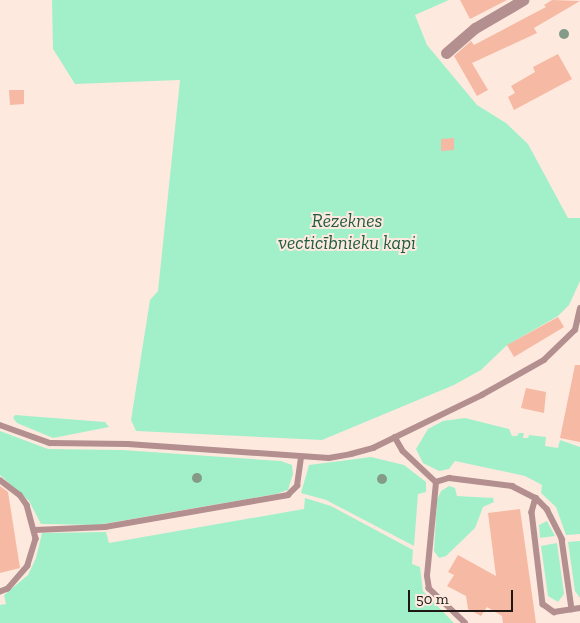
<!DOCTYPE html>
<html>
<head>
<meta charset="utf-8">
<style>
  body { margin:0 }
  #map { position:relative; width:580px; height:623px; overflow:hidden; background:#fee9de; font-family:"Zilla Slab",serif }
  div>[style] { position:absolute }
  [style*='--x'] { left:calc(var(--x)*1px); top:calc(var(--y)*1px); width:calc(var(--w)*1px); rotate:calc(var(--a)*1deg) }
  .green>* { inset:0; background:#a2f0ca }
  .building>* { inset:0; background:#f6b9a3 }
  .lane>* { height:5.5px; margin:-2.75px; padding:0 2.75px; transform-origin:2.75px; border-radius:2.75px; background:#b38f90 }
  .street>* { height:11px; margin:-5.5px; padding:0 5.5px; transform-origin:5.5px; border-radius:5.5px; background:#b38f90 }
  .trees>* { width:10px; height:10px; margin:-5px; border-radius:50%; background:#839b88 }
  span { translate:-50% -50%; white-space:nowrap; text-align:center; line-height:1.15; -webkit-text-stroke:4px #fee9de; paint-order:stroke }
  .park-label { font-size:19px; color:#1f5c42; font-style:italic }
  .scale { position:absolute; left:408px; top:590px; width:105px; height:22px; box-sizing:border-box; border:2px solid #1f1714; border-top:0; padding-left:6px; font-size:15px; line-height:18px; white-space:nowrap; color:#1f1714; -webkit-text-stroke:4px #fee9de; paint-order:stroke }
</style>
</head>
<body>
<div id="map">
  <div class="green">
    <div style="clip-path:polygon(52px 0,449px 0,415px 15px,427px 45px,477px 105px,506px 123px,528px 144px,568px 218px,580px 218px,580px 281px,569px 305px,558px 316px,506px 346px,481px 370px,454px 385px,322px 440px,136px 431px,131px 420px,150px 300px,158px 291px,180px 80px,75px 84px,53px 49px)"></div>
    <div style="clip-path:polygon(15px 415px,105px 422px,109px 427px,53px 438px,17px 423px,13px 418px)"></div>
    <div style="clip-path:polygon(465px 418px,509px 429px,512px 436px,517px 436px,519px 433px,524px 433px,523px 438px,528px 438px,529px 435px,546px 437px,545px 446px,558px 448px,560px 440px,580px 447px,580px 534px,566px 535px,556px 507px,541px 493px,542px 485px,525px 476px,455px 461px,449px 469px,439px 471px,423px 463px,416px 449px,428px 429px,443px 421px)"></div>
    <div style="clip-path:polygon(0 431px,48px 449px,122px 450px,281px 461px,292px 465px,293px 474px,288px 490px,276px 494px,97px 525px,41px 524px,29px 501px,0 475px)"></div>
    <div style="clip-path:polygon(371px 457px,404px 465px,426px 482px,426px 492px,418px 494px,414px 546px,326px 500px,301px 493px,309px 465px)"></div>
    <div style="clip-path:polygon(449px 486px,455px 488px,457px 496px,493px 498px,494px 502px,483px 507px,475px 528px,446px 556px,439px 558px,434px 551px,437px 500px,441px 491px)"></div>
    <div style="clip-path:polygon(305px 498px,331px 506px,413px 550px,412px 564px,420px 567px,423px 591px,454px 623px,0 623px,0 605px,6px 604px,4px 595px,28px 575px,36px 558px,42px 533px,106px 532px,109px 543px,304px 509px)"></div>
    <div style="clip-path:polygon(547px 521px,555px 536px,540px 538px,539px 525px)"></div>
    <div style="clip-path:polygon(580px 541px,580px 598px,575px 591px,568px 542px)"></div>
    <div style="clip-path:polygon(557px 543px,564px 594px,558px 602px,548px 596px,541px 546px)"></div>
  </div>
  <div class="building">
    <div style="clip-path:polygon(460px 0,507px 0,470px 19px)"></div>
    <div style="clip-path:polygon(552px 0,580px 1px,534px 28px,537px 33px,472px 63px,488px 90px,477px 96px,454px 56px,471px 41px,474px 45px,546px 7px,544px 5px)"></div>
    <div style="clip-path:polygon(558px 54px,572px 79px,514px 110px,508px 97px,515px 93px,511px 86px,535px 72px,533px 67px)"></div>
    <div style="clip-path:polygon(9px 90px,24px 90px,24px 104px,10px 105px)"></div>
    <div style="clip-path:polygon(454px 138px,454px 150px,441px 151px,441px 139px)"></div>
    <div style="clip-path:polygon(558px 317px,564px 327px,514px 357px,507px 345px)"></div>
    <div style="clip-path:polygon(575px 365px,580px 365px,580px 442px,560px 438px)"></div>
    <div style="clip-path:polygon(526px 388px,546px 392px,544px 413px,521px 408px)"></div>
    <div style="clip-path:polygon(0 486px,8px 492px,20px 568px,0 573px)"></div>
    <div style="clip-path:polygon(520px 509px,536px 623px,503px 623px,502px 616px,487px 607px,481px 616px,468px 609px,466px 596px,447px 586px,454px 575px,448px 572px,458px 555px,496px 576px,488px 513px)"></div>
  </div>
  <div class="lane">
    <div style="--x:0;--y:425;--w:53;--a:19.8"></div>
    <div style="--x:50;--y:443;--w:78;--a:0.7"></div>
    <div style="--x:128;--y:444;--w:201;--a:4"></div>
    <div style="--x:329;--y:458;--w:22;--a:-10"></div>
    <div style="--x:351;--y:454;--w:23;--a:-15"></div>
    <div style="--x:373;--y:448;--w:121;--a:-25.9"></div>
    <div style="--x:482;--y:395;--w:71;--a:-29.4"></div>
    <div style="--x:544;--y:360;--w:43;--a:-44.1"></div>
    <div style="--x:575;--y:330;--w:22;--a:-77"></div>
    <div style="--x:395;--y:437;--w:16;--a:60"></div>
    <div style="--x:403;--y:451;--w:45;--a:43.2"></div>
    <div style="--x:0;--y:480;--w:25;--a:37"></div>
    <div style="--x:20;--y:495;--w:12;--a:55"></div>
    <div style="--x:27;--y:505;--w:35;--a:75"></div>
    <div style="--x:36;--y:539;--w:28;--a:107"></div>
    <div style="--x:28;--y:566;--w:30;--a:131"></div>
    <div style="--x:8;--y:589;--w:9;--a:159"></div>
    <div style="--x:536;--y:498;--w:15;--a:106"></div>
    <div style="--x:532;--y:512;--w:93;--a:83.2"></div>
    <div style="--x:543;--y:604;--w:14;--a:36"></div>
    <div style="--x:554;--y:612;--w:26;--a:-9"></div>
    <div style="--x:35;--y:530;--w:70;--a:-2.5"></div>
    <div style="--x:105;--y:527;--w:186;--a:-9.9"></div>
    <div style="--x:288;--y:495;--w:13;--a:-45"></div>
    <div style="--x:297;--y:486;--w:29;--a:-82"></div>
    <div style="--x:465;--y:623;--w:50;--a:-136.6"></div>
    <div style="--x:429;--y:589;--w:13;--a:-99"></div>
    <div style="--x:427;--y:576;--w:94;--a:-84.5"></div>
    <div style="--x:436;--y:482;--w:14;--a:-17"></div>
    <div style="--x:449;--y:478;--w:64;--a:7.2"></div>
    <div style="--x:512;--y:486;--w:27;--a:27"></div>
    <div style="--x:536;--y:498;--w:16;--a:45"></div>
    <div style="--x:547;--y:509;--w:34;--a:63"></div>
    <div style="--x:562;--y:539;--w:71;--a:81.9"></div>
  </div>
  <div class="street">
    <div style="--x:446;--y:53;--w:38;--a:-41"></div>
    <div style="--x:475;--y:28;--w:56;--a:-30.3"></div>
  </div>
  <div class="trees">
    <div style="left:564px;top:34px"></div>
    <div style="left:197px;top:478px"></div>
    <div style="left:382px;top:479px"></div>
  </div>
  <div class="park-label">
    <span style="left:347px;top:232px">Rēzeknes<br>vecticībnieku kapi</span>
  </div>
  <div class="scale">50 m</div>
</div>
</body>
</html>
